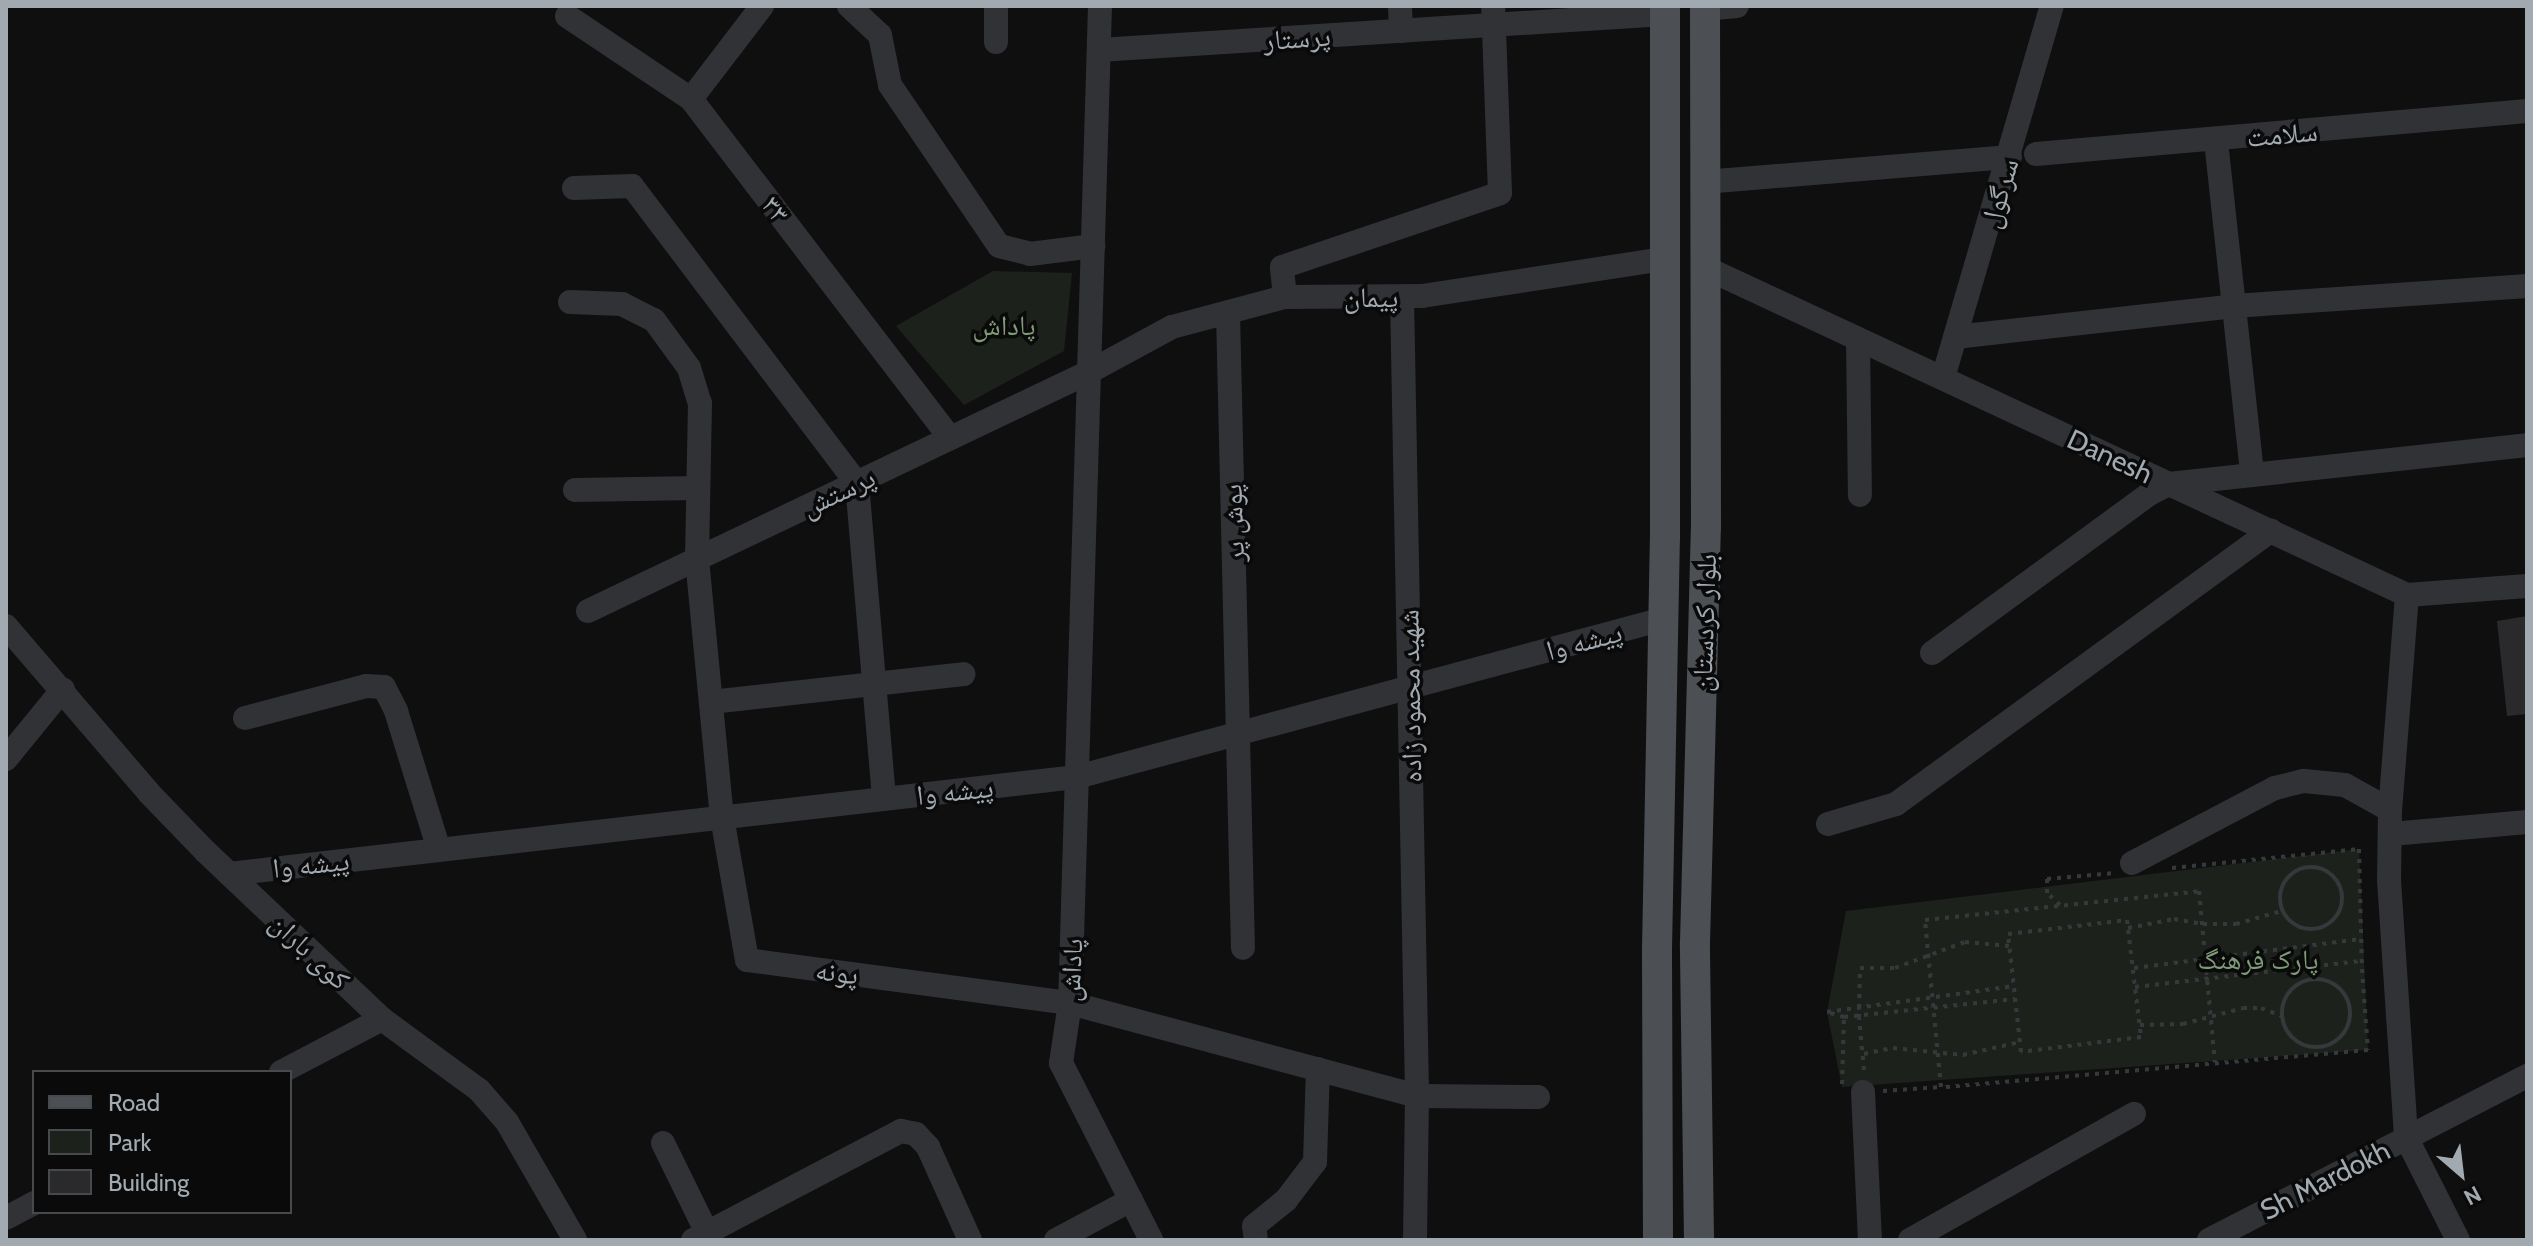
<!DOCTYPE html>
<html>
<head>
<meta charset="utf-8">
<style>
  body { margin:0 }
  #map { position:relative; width:2533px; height:1246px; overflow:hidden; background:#0f0f10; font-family:Cabin,"Noto Naskh Arabic",sans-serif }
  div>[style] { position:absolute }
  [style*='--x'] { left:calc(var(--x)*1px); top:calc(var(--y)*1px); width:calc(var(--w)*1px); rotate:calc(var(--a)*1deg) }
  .green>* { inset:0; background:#1c221b }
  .building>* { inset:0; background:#2a2a2c }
  .path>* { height:4px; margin-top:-2px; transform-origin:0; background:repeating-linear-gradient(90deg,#36393c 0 4px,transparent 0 10px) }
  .path>.ring { margin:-2px; padding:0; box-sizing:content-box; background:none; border:4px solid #36393c; border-radius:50% }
  .minor>* { height:24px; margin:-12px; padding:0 12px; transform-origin:12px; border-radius:12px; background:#303235 }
  .major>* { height:30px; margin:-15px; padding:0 15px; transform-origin:15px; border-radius:15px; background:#4c5054 }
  span { translate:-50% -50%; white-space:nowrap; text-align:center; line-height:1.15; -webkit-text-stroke:7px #0a0a0b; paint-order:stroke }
  .street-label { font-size:28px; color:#a0aab0 }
  .park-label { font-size:28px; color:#809b78 }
  .frame { position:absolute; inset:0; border:8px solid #a0aab0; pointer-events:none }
  .legend { position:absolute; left:32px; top:1070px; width:260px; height:144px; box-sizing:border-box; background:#0a0a0b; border:2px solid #464a4d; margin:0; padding:10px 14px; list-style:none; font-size:24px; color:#a0aab0 }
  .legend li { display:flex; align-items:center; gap:16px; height:40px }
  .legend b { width:40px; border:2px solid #464a4d }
  .north { position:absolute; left:2421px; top:1134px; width:80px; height:80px; -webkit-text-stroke:6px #0a0a0b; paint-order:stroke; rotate:152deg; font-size:22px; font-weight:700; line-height:32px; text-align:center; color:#a0aab0 }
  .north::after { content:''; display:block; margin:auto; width:28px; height:36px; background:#a0aab0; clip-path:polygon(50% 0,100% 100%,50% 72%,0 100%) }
</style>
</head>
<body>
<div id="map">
  <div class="green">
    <div style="clip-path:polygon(993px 271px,1072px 273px,1064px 351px,964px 405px,896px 326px)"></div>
    <div style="clip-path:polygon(2359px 849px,2368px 1050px,1842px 1087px,1827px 1012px,1846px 911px)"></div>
  </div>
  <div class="building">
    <div style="clip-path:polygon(2527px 616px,2527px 714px,2507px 716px,2497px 621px)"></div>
  </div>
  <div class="path">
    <div class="ring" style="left:2280px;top:867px;width:58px;height:58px"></div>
    <div style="--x:2172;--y:868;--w:188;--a:-5.8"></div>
    <div style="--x:2359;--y:849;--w:120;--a:88.6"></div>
    <div style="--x:2362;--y:969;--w:81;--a:85.8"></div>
    <div style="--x:2368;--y:1050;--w:429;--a:175"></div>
    <div style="--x:1941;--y:1087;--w:168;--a:-95.5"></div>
    <div style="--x:1925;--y:920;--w:276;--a:-6"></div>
    <div style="--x:2199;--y:891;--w:172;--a:84.7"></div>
    <div style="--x:2060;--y:905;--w:18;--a:-137"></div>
    <div style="--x:2047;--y:893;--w:14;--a:-90"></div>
    <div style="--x:2047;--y:879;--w:68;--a:-5"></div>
    <div style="--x:2127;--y:920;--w:118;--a:83.2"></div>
    <div style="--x:2141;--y:1037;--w:121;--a:172.9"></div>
    <div style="--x:2021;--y:1052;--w:119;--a:-96.3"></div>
    <div style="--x:2008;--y:934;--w:120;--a:-6.7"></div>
    <div style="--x:2128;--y:928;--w:47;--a:-11.1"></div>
    <div style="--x:2174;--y:919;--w:29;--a:10"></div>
    <div style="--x:2203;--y:924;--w:33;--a:0"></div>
    <div style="--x:2236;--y:924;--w:48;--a:-15.8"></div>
    <div style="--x:2134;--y:968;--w:229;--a:-7.3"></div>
    <div class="ring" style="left:2282px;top:979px;width:64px;height:64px"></div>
    <div style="--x:2135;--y:987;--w:227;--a:-6.6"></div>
    <div style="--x:1844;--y:1017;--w:18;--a:-164"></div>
    <div style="--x:1827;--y:1012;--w:189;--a:-7.9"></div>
    <div style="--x:2140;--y:1025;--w:43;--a:-1.3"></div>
    <div style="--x:2183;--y:1024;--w:62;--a:-14.9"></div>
    <div style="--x:2243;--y:1008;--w:18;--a:0"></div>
    <div style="--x:2261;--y:1008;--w:22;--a:21"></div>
    <div style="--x:1864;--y:1054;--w:30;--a:-12"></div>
    <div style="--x:1893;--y:1048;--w:70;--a:5.7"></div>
    <div style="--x:1963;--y:1055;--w:58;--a:-12.8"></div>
    <div style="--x:1864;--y:1070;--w:52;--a:-95.5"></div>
    <div style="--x:1859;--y:1018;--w:50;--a:-88.9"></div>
    <div style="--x:1860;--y:968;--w:35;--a:0"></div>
    <div style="--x:1895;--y:968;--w:75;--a:-20.4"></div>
    <div style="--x:1965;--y:942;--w:44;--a:5.2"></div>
    <div style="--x:1842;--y:1084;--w:67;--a:-88.3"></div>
    <div style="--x:1844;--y:1017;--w:172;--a:-6"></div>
    <div style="--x:1883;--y:1091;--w:58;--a:-3.9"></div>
  </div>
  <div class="minor">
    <div style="--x:849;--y:6;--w:42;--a:43.1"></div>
    <div style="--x:880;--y:35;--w:51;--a:78.7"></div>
    <div style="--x:890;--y:85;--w:194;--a:55.9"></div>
    <div style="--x:999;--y:246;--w:32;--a:14"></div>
    <div style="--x:1030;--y:254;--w:64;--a:-7.2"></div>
    <div style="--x:1100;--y:6;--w:997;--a:91.72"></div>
    <div style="--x:1070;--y:1003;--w:61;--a:98.5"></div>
    <div style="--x:1061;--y:1063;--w:199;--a:63"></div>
    <div style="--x:1400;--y:6;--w:25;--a:88"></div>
    <div style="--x:1704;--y:9;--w:33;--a:-5"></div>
    <div style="--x:567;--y:16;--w:149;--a:33.8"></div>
    <div style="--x:691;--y:99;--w:427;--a:52.6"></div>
    <div style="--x:996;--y:42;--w:36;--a:-90"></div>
    <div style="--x:1099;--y:50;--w:567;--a:-3.64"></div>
    <div style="--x:691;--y:99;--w:117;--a:-52.6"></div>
    <div style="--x:2216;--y:141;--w:336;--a:83.8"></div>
    <div style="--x:2036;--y:154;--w:493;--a:-5"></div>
    <div style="--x:1704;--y:182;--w:307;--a:-4.7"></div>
    <div style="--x:574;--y:188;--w:58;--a:-2"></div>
    <div style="--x:632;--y:186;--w:373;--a:52.9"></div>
    <div style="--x:857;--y:483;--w:317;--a:85.1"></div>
    <div style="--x:1704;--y:267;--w:776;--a:25.01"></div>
    <div style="--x:2407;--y:595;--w:120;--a:-4.3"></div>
    <div style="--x:1285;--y:297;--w:30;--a:-96"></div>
    <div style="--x:1282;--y:267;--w:230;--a:-18.7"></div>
    <div style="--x:1500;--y:193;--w:187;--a:-92.1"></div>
    <div style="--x:1402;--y:297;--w:799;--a:88.92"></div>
    <div style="--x:1417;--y:1096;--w:144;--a:90.8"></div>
    <div style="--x:570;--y:302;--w:52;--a:2.2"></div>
    <div style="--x:622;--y:304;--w:36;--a:27"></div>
    <div style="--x:654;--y:320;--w:59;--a:53.9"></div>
    <div style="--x:689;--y:368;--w:37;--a:73"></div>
    <div style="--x:700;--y:403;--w:156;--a:91.1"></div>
    <div style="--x:697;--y:559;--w:259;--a:84.5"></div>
    <div style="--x:722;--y:817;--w:145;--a:80.1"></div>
    <div style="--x:747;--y:960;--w:326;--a:7.6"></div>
    <div style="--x:1070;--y:1003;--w:359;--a:15"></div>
    <div style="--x:1417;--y:1096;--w:121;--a:0.5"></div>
    <div style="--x:1228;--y:313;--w:635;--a:88.65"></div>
    <div style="--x:1955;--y:337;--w:281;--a:-6.3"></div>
    <div style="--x:2234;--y:306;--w:294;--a:-3.9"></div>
    <div style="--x:1858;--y:339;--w:156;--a:89.3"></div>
    <div style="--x:1943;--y:378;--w:388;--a:-73.7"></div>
    <div style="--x:575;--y:490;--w:123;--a:-0.9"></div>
    <div style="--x:2407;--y:595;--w:216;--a:94.5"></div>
    <div style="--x:2390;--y:810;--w:70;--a:90.8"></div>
    <div style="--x:2389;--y:880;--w:258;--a:86.2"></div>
    <div style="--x:2406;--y:1137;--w:115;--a:63.2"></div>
    <div style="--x:588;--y:611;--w:555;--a:-25.5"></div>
    <div style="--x:1089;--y:372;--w:94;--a:-28.5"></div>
    <div style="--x:1172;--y:327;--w:117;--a:-14.9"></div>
    <div style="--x:1285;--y:297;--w:137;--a:-0.4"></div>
    <div style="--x:1422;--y:296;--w:245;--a:-8.7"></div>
    <div style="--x:6;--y:626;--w:220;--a:49.4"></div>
    <div style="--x:149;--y:793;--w:81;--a:46"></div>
    <div style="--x:205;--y:851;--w:244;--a:43.5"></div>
    <div style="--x:382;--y:1019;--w:120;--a:36.2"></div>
    <div style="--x:479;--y:1090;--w:43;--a:48.8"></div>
    <div style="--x:507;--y:1122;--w:136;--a:60"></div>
    <div style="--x:1932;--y:653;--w:269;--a:-36.2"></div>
    <div style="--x:2149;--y:494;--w:22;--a:-27"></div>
    <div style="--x:2169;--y:484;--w:360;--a:-6.2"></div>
    <div style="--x:711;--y:702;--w:254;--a:-6.3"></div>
    <div style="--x:245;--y:718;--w:125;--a:-14.8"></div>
    <div style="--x:366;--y:686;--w:18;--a:3"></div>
    <div style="--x:384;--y:687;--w:27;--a:63"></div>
    <div style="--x:396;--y:711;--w:145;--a:72.8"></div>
    <div style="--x:6;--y:759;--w:90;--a:-50.8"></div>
    <div style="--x:1828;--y:824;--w:71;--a:-16.4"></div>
    <div style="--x:1896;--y:804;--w:464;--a:-36.1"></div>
    <div style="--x:2391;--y:834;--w:137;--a:-5"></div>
    <div style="--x:2132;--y:863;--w:161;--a:-27.7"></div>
    <div style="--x:2275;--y:788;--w:30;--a:-14"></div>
    <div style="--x:2304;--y:781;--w:41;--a:5.6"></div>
    <div style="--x:2345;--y:785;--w:51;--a:29.1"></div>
    <div style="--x:229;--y:874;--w:854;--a:-6.53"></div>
    <div style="--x:1077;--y:777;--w:607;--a:-15.09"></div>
    <div style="--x:281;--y:1072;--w:114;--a:-27.7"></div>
    <div style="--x:1863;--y:1092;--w:148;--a:87.3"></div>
    <div style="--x:663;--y:1143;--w:100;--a:63.9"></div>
    <div style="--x:6;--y:1218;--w:32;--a:-28"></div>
    <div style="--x:693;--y:1240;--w:235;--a:-27.7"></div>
    <div style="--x:901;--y:1131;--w:15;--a:11"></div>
    <div style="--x:916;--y:1134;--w:18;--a:47"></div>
    <div style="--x:928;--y:1147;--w:102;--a:65.7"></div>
    <div style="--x:1056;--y:1240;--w:85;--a:-28.1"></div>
    <div style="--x:1256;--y:1240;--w:14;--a:-98"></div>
    <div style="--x:1254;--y:1226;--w:41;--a:-39.1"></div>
    <div style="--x:1286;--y:1200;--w:48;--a:-52.7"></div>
    <div style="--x:1315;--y:1162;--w:93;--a:-88.2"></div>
    <div style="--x:1910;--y:1240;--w:257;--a:-29.4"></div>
    <div style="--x:2209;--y:1240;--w:358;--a:-27.3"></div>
  </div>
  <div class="major">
    <div style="--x:1658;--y:1240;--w:290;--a:-90.2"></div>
    <div style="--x:1657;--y:950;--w:412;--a:-88.9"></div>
    <div style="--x:1665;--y:538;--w:532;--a:-90"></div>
    <div style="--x:1699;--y:1240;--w:297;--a:-90.8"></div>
    <div style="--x:1695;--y:943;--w:416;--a:-88.5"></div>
    <div style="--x:1706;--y:527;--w:521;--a:-90.11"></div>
  </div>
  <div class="street-label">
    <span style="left:1297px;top:38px;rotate:-4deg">پرستار</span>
    <span style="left:2282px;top:134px;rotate:-5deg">سلامت</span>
    <span style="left:1999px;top:193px;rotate:-73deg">سرگول</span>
    <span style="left:776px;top:209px;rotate:53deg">۳۳</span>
    <span style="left:1371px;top:297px">پیمان</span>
    <span style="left:2110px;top:456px;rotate:25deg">Danesh</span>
    <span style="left:838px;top:492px;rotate:-25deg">پرستش</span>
    <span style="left:1233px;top:523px;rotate:-92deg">پوش پر</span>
    <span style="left:1704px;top:623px;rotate:-88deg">بلوار کردستان</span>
    <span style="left:1584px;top:641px;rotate:-15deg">پیشه وا</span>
    <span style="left:1410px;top:696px;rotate:-91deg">شهید محمود زاده</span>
    <span style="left:955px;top:791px;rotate:-6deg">پیشه وا</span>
    <span style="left:311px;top:864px;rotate:-6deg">پیشه وا</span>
    <span style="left:310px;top:951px;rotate:43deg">کوی باران</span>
    <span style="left:1071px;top:970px;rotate:-87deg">پاداش</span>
    <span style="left:837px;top:972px;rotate:7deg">پونه</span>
    <span style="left:2325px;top:1180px;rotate:-27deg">Sh Mardokh</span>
  </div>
  <div class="park-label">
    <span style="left:1004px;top:325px">پاداش</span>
    <span style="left:2258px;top:959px">پارک فرهنگ</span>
  </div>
  <div class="frame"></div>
  <ul class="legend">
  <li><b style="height:10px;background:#4c5054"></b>Road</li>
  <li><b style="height:22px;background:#1c221b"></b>Park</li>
  <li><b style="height:22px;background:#2a2a2c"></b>Building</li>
  </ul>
  <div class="north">N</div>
</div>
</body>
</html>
